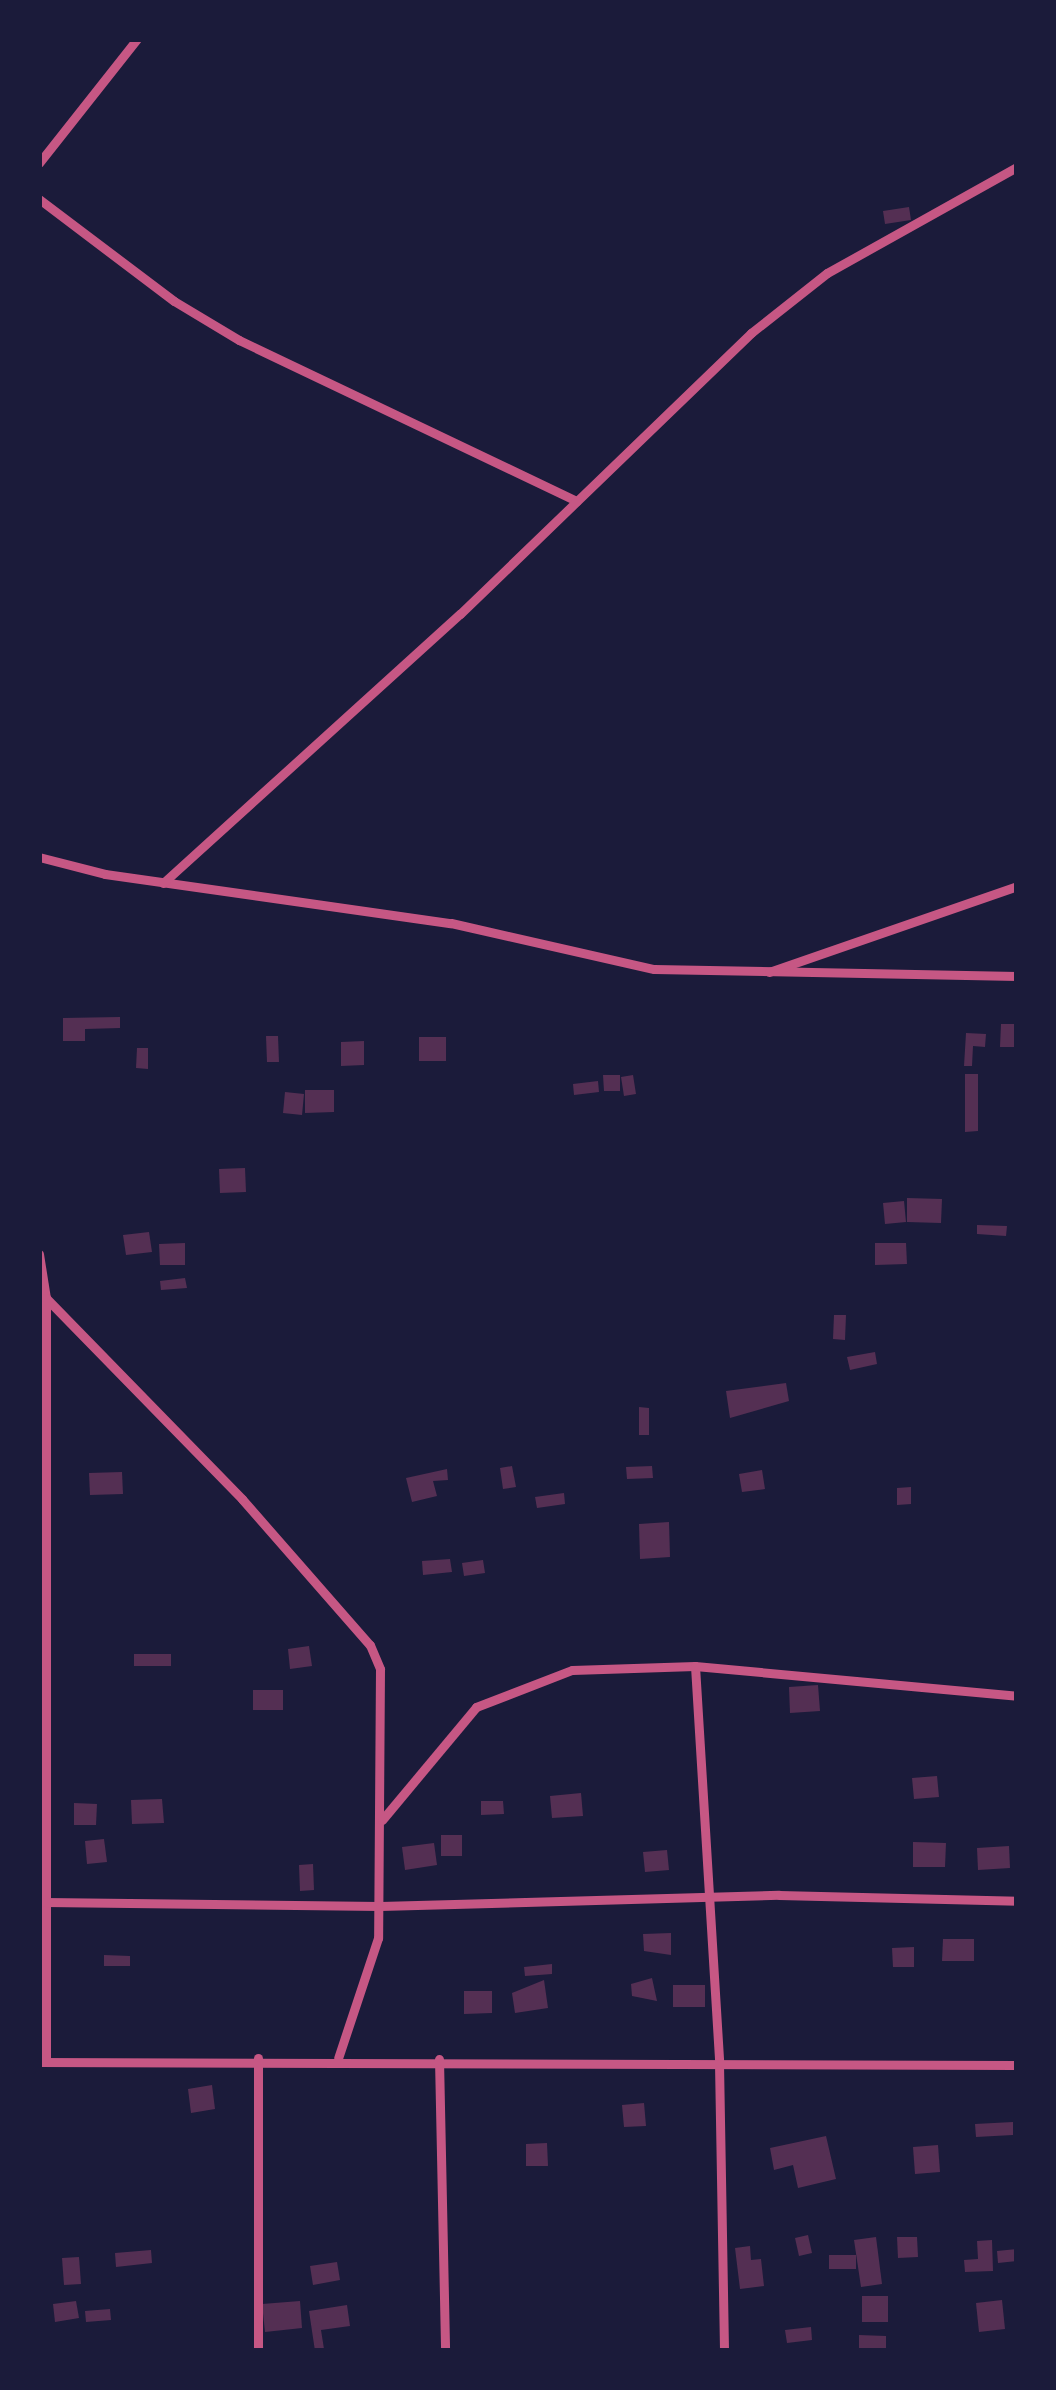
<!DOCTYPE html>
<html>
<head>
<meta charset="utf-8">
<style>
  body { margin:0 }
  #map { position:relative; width:1056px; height:2390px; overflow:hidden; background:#1b1b3a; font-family:"Roboto Condensed",sans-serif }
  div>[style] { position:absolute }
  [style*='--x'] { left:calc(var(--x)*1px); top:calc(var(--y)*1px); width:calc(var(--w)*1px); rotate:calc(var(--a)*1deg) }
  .building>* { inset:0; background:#542f53 }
  .minor>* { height:9px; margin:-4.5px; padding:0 4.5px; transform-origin:4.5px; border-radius:4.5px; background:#c65784 }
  span { translate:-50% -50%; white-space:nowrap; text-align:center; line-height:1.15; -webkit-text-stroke:10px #1b1b3a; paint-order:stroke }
  .frame { position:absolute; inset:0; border:42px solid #1b1b3a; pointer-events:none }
</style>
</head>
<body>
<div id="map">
  <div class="building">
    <div style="clip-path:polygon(909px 207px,911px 220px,885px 224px,883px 211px)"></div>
    <div style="clip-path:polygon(120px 1017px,120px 1028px,85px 1029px,85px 1041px,63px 1041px,63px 1018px)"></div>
    <div style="clip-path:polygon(1001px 1024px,1017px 1024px,1017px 1047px,1000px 1047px)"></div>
    <div style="clip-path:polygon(966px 1033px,986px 1034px,985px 1047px,973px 1046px,972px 1066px,964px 1066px)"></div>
    <div style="clip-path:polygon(266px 1036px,278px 1036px,279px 1062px,267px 1062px)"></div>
    <div style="clip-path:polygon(419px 1037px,446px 1037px,446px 1061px,419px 1061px)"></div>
    <div style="clip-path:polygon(364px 1041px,364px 1065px,341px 1066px,341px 1042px)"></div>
    <div style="clip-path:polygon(137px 1048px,148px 1048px,148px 1069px,136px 1068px)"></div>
    <div style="clip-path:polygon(965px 1074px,978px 1074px,978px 1131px,965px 1132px)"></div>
    <div style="clip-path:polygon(603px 1075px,620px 1075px,620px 1091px,604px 1091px)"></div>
    <div style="clip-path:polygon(633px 1075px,636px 1094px,624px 1096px,621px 1077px)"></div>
    <div style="clip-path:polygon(598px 1081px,599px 1092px,574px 1095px,573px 1084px)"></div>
    <div style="clip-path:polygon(305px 1090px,334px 1090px,334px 1112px,305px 1113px)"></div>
    <div style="clip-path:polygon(285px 1092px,304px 1094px,302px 1115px,283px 1113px)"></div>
    <div style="clip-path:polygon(245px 1168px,246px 1192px,220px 1193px,219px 1169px)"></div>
    <div style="clip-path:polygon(907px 1198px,942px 1199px,941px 1223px,907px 1222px)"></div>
    <div style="clip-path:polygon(904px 1201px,906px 1222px,885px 1224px,883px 1203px)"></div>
    <div style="clip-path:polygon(977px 1225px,1007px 1226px,1006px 1236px,977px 1234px)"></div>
    <div style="clip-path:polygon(149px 1232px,152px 1252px,126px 1255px,123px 1235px)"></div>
    <div style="clip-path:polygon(185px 1243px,185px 1265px,160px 1265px,159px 1244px)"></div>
    <div style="clip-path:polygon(875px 1243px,906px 1243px,907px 1264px,875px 1265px)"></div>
    <div style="clip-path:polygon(185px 1278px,187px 1288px,161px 1290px,160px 1281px)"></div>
    <div style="clip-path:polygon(834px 1315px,846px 1315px,845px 1340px,833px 1339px)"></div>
    <div style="clip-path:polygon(875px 1352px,877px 1364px,850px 1370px,847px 1357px)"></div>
    <div style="clip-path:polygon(786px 1383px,789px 1401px,730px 1418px,726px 1391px)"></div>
    <div style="clip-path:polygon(639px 1407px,649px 1408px,649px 1435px,639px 1435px)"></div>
    <div style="clip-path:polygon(512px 1466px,516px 1487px,503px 1489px,500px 1468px)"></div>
    <div style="clip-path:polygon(652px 1466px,653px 1478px,627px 1479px,626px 1467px)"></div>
    <div style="clip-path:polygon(447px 1469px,448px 1480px,433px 1481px,437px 1496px,412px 1502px,406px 1478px)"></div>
    <div style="clip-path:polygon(762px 1470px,765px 1489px,742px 1492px,739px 1474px)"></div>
    <div style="clip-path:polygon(122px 1472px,123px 1494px,90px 1495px,89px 1473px)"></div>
    <div style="clip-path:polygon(911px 1487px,911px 1504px,897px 1505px,897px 1488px)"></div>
    <div style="clip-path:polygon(564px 1493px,565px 1504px,537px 1508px,535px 1497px)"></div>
    <div style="clip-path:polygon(669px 1522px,670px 1557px,640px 1559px,639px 1524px)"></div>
    <div style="clip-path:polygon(450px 1559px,452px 1572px,423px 1575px,422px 1561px)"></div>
    <div style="clip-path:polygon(483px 1560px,485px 1573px,464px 1576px,462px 1563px)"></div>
    <div style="clip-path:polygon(309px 1646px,312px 1666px,290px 1669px,288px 1649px)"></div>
    <div style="clip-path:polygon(134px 1654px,171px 1654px,171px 1666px,134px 1666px)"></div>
    <div style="clip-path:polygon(818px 1685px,820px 1711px,790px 1713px,789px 1687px)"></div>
    <div style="clip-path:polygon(253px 1690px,283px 1690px,283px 1710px,253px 1710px)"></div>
    <div style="clip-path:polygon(937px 1776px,939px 1797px,914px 1799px,912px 1778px)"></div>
    <div style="clip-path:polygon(581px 1793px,583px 1816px,552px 1818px,550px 1796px)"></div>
    <div style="clip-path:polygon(162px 1799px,164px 1823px,132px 1824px,131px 1800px)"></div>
    <div style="clip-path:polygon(481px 1801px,503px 1801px,504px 1814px,481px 1815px)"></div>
    <div style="clip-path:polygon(74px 1803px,97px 1804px,96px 1825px,74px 1825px)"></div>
    <div style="clip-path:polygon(441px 1835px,462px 1835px,462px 1856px,441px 1856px)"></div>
    <div style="clip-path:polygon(104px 1839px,107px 1862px,87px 1864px,85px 1841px)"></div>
    <div style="clip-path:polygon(913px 1842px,946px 1843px,945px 1867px,913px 1867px)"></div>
    <div style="clip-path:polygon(434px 1843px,437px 1865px,405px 1870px,402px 1847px)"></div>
    <div style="clip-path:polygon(1009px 1846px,1010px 1868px,978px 1870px,977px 1848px)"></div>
    <div style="clip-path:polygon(667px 1850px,669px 1870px,645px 1872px,643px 1852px)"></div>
    <div style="clip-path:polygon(313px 1864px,314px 1890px,300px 1891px,299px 1865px)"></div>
    <div style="clip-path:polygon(671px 1933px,671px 1955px,644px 1951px,643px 1934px)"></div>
    <div style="clip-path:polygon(943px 1939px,974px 1939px,974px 1961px,942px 1961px)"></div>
    <div style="clip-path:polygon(914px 1947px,914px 1967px,893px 1967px,892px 1948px)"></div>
    <div style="clip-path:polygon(104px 1955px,130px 1956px,130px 1966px,104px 1966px)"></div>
    <div style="clip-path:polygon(552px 1964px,552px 1974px,525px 1976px,524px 1967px)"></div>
    <div style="clip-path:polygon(652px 1978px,657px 2001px,632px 1996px,631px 1984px)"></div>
    <div style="clip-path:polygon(544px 1980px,548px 2008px,515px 2013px,512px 1993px)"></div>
    <div style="clip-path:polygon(673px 1985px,705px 1985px,705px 2007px,673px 2007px)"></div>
    <div style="clip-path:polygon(464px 1991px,492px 1991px,492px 2013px,464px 2014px)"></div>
    <div style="clip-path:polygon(212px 2085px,215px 2109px,191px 2113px,188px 2089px)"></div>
    <div style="clip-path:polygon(644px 2103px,646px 2126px,624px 2127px,622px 2105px)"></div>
    <div style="clip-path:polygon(1013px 2122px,1013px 2135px,976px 2137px,975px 2124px)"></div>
    <div style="clip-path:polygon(826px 2136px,836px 2179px,798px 2188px,793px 2165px,774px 2170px,770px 2148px)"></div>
    <div style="clip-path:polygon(547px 2143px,548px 2166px,526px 2166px,526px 2144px)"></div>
    <div style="clip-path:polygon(938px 2145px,940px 2172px,915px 2174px,913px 2147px)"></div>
    <div style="clip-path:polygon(808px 2235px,812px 2253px,799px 2256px,795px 2238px)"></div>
    <div style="clip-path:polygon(876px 2237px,882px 2284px,861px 2287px,854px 2240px)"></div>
    <div style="clip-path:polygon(897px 2237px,917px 2237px,918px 2257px,898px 2258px)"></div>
    <div style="clip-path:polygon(992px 2240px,993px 2271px,965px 2272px,964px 2260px,978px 2259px,977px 2241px)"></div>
    <div style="clip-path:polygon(750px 2246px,751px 2260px,761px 2259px,764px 2286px,740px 2289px,735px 2248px)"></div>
    <div style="clip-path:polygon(1017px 2249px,1017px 2261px,998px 2263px,997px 2251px)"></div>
    <div style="clip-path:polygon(151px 2250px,152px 2263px,116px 2267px,115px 2253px)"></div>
    <div style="clip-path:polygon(829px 2255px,856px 2255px,856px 2269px,829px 2269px)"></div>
    <div style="clip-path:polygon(79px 2257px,81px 2284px,64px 2285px,62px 2258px)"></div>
    <div style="clip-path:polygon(337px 2262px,340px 2280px,313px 2285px,310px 2266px)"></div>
    <div style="clip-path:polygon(862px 2296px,888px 2296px,888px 2322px,862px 2322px)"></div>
    <div style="clip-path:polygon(1002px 2300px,1005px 2329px,979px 2332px,976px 2303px)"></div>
    <div style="clip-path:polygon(76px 2301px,79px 2318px,55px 2322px,53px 2304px)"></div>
    <div style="clip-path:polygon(300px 2301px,302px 2328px,265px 2332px,262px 2304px)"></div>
    <div style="clip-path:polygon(347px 2305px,350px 2326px,321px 2330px,324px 2349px,315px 2351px,309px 2311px)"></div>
    <div style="clip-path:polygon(110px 2309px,111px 2320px,86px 2322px,85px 2311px)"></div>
    <div style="clip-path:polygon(811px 2327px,812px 2340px,787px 2343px,785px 2330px)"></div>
    <div style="clip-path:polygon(859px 2335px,886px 2336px,886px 2348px,859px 2348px)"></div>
  </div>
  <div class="minor">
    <div style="--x:39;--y:163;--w:158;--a:-51.7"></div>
    <div style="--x:39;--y:199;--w:169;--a:37.1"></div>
    <div style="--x:174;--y:301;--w:76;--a:31"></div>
    <div style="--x:239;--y:340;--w:374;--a:25.5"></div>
    <div style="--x:39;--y:857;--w:68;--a:14.4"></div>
    <div style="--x:105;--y:874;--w:349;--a:8.1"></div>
    <div style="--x:451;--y:923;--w:208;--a:12.8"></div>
    <div style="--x:654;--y:969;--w:363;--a:1.1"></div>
    <div style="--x:163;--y:883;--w:401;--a:-42.2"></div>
    <div style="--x:460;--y:614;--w:405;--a:-44"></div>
    <div style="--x:751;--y:333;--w:97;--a:-38.3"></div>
    <div style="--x:827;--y:273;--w:218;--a:-29.2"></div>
    <div style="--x:769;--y:972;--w:262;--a:-19.1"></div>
    <div style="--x:39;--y:1254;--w:45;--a:81"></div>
    <div style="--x:46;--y:1298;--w:764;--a:90"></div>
    <div style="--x:46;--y:1298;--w:281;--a:45.7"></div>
    <div style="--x:242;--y:1499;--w:194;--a:48.8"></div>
    <div style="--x:370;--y:1645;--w:26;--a:67"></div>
    <div style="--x:380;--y:1669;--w:269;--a:90.4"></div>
    <div style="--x:378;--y:1938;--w:126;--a:108.4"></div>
    <div style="--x:695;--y:1666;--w:398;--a:86.5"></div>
    <div style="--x:719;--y:2063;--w:288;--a:89"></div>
    <div style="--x:382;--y:1820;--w:147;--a:-50.2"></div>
    <div style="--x:476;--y:1707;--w:103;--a:-21.1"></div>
    <div style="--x:572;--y:1670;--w:123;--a:-1.9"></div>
    <div style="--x:695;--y:1666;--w:323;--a:5.3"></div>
    <div style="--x:45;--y:1902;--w:335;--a:0.7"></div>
    <div style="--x:380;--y:1906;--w:399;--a:-1.6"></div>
    <div style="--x:779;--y:1895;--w:238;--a:1.4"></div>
    <div style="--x:439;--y:2059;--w:292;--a:88.8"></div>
    <div style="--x:39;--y:2062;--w:978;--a:0.18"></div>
    <div style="--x:258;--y:2351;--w:293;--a:-90"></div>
  </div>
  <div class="frame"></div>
</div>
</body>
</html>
